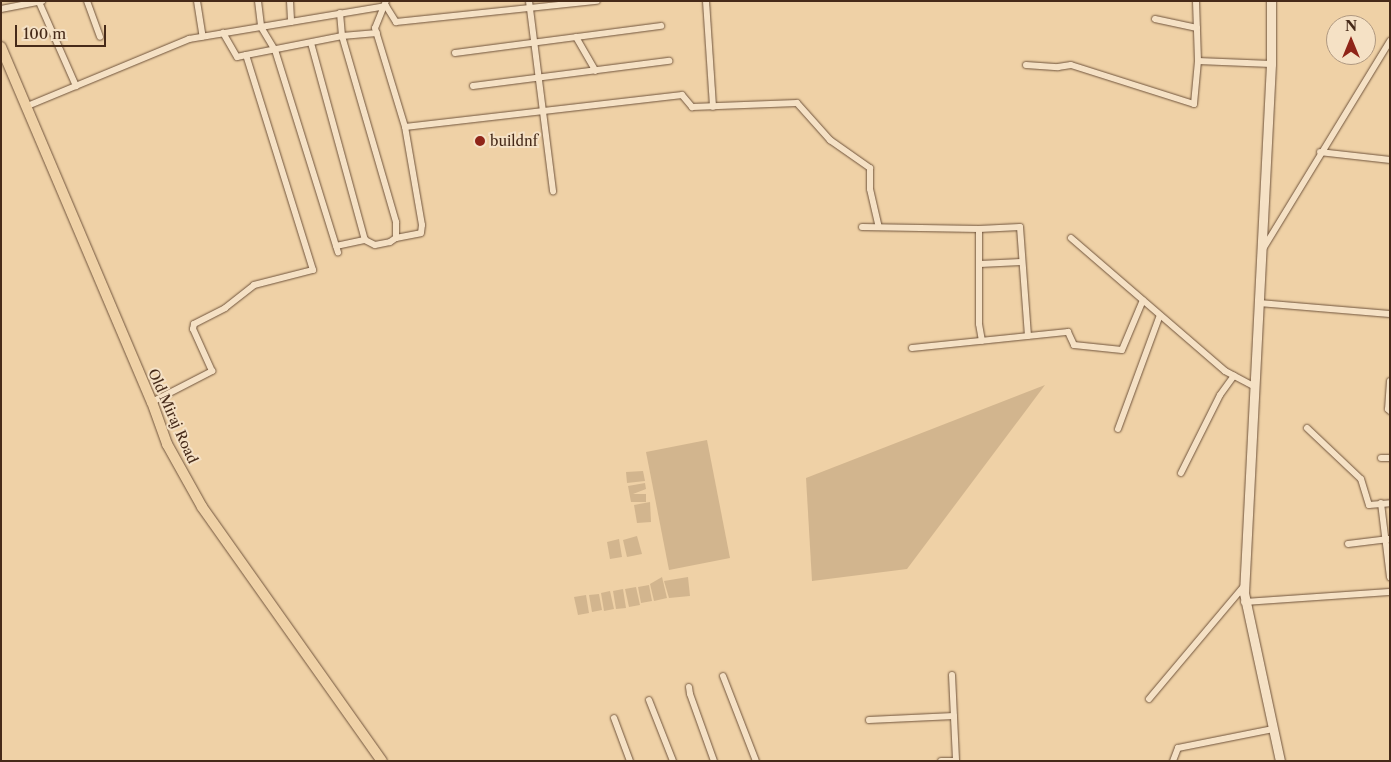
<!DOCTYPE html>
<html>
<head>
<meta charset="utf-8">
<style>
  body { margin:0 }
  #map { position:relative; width:1391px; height:762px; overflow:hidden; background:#efd1a6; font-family:"Libre Caslon Text",serif }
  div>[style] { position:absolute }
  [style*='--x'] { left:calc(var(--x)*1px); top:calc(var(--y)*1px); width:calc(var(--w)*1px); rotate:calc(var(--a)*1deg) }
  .green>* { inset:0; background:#d2b58e }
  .roads { filter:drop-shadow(0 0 1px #70543c) drop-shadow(0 0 1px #70543c) }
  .street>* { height:6px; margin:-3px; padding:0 3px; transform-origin:3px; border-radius:3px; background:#f5e1c5 }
  .secondary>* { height:9px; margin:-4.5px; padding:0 4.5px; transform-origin:4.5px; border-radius:4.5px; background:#f5e1c5 }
  .primary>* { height:10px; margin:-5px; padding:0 5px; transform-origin:5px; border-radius:5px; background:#efd1a6 }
  .dots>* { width:14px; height:14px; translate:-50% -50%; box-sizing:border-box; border:2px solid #f5e1c5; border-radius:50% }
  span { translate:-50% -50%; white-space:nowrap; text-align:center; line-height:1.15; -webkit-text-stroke:4px #f5e1c5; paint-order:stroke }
  .poi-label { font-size:14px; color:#462a19 }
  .left { translate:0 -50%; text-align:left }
  .street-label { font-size:14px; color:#462a19 }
  .frame { position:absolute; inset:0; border:2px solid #462a19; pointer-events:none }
  .north { position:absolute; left:1326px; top:15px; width:50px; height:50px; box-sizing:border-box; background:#f5e1c5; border:1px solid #af9880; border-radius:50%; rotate:0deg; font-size:14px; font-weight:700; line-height:20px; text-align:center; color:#462a19 }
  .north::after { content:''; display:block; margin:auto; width:18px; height:22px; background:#8f2418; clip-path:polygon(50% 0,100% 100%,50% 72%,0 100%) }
  .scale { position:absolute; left:15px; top:25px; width:91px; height:22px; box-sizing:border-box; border:2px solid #462a19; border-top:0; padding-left:6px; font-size:15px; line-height:18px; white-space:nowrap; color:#462a19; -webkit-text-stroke:4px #f5e1c5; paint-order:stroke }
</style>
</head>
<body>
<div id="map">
  <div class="green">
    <div style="clip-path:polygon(1045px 385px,907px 569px,812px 581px,806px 478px)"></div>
    <div style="clip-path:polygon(707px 440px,730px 558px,669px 570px,646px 452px)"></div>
    <div style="clip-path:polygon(643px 471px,645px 481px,627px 483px,626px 472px)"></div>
    <div style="clip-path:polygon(645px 483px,646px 489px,633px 494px,646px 494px,646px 502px,631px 502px,628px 486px)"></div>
    <div style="clip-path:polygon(650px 502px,651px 522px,637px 523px,634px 505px)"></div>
    <div style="clip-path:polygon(637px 536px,642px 554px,627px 557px,623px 540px)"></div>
    <div style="clip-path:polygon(619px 539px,622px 557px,610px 559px,607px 542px)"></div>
    <div style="clip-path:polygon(662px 577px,667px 598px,654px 601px,650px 584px)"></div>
    <div style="clip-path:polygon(688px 577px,690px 596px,669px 598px,664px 581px)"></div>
    <div style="clip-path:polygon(649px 585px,652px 601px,641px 603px,638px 587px)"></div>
    <div style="clip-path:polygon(636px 587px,640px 605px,629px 607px,625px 589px)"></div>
    <div style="clip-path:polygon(623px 589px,626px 608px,616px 609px,613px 591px)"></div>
    <div style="clip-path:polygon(610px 591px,614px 609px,604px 611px,601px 593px)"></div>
    <div style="clip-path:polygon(599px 594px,602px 610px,592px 612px,589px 595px)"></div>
    <div style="clip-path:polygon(586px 595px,589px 613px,578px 615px,574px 597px)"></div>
  </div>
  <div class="roads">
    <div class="street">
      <div style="--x:87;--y:1;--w:38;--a:70"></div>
      <div style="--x:197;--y:1;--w:36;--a:81"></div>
      <div style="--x:258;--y:1;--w:26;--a:83"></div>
      <div style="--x:261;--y:27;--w:27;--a:59"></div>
      <div style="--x:275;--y:50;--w:212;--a:72.7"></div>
      <div style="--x:290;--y:1;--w:21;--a:87"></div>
      <div style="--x:386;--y:1;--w:29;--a:112"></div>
      <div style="--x:375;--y:28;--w:103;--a:73.1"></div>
      <div style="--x:405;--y:127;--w:279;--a:-6.6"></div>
      <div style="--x:682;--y:95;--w:16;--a:50"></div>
      <div style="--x:692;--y:107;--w:105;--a:-2.2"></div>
      <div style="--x:797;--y:103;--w:50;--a:48.3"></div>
      <div style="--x:830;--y:140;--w:49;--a:35"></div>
      <div style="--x:870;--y:168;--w:21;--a:90"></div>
      <div style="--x:870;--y:189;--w:39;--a:77"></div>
      <div style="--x:529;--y:1;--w:192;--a:82.8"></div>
      <div style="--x:706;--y:1;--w:106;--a:86.2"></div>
      <div style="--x:1196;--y:1;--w:60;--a:88.1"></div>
      <div style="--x:39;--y:2;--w:92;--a:66.2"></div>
      <div style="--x:1;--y:9;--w:42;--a:-11"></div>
      <div style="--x:340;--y:13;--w:23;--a:85"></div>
      <div style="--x:342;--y:36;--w:35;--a:-5"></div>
      <div style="--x:1155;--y:19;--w:43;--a:12.1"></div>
      <div style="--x:576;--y:37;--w:39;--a:60"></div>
      <div style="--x:311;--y:43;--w:204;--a:74.7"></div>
      <div style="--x:455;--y:53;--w:208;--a:-7.5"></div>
      <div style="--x:246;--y:55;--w:98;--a:-11.2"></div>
      <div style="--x:342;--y:36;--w:194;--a:73.8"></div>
      <div style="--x:396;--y:222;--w:16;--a:90"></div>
      <div style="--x:1026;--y:65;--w:32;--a:4"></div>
      <div style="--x:1058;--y:67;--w:13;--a:-9"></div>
      <div style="--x:1071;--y:65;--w:129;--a:17.6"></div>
      <div style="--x:1194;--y:104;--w:43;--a:-84.7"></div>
      <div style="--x:1198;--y:61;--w:73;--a:2.4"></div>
      <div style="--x:473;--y:86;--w:198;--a:-7.3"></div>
      <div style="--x:25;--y:107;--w:178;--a:-22.5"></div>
      <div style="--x:189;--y:39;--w:200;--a:-9.5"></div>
      <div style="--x:386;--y:6;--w:19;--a:58"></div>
      <div style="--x:396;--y:22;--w:202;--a:-6"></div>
      <div style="--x:1320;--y:152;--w:70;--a:6.5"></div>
      <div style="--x:862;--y:227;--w:117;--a:1"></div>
      <div style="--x:979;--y:229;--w:41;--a:-2.8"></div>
      <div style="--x:1020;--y:227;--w:109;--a:85.8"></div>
      <div style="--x:979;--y:229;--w:95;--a:90"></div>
      <div style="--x:979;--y:324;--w:17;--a:80"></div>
      <div style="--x:1071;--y:238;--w:203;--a:40.8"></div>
      <div style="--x:1225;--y:371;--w:34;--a:28"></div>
      <div style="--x:336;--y:246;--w:30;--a:-12"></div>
      <div style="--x:365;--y:240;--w:11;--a:27"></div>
      <div style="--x:375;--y:245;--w:15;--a:-11"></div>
      <div style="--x:390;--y:242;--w:7;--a:-34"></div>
      <div style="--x:396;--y:238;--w:25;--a:-11"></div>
      <div style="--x:421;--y:233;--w:8;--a:-83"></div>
      <div style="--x:422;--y:225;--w:99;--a:-99.8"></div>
      <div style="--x:1263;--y:249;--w:244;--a:-58.6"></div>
      <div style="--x:980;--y:264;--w:41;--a:-2.8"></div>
      <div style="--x:1259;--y:303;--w:131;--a:4.8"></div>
      <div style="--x:912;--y:348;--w:157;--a:-5.9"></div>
      <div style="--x:1068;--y:332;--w:14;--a:65"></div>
      <div style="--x:1074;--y:345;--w:48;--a:5.9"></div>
      <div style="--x:1122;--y:350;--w:54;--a:-67.2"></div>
      <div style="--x:1390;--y:381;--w:28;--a:94"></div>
      <div style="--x:1388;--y:409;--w:3;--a:45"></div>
      <div style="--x:152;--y:402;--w:68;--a:-27.3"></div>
      <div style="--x:212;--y:371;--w:46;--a:-114.3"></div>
      <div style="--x:193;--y:329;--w:5;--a:-79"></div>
      <div style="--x:194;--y:324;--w:35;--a:-27"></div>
      <div style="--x:225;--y:308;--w:37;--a:-38"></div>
      <div style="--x:254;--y:285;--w:61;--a:-14.3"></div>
      <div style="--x:313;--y:270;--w:225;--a:-107.3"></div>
      <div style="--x:246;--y:55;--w:9;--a:167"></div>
      <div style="--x:237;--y:57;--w:28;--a:-120"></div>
      <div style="--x:1307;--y:428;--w:74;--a:43.4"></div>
      <div style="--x:1361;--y:479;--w:27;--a:73"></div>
      <div style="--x:1369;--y:505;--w:21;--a:-5"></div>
      <div style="--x:1118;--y:429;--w:121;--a:-69.8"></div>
      <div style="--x:1381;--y:458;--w:9;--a:0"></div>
      <div style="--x:1181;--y:473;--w:87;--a:-63.4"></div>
      <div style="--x:1220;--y:395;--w:24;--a:-54"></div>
      <div style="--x:1381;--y:503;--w:75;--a:83.1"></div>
      <div style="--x:1348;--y:544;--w:41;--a:-7"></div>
      <div style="--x:1244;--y:602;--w:146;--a:-3.9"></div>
      <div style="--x:952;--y:675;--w:85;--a:87.3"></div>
      <div style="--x:723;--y:676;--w:91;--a:68.8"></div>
      <div style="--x:689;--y:687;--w:7;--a:82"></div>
      <div style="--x:690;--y:694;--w:71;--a:70.3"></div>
      <div style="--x:1149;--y:699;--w:148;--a:-49.9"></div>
      <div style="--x:649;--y:700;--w:66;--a:68.5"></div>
      <div style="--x:614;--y:718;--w:46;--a:69.6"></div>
      <div style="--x:869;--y:720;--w:85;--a:-2.7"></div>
      <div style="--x:941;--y:761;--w:15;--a:0"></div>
      <div style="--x:1173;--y:761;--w:14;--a:-69"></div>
      <div style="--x:1178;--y:748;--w:97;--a:-11.3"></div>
    </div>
    <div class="secondary">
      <div style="--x:1271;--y:1;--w:63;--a:90"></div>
      <div style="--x:1271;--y:64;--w:530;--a:92.92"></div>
      <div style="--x:1244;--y:593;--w:172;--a:77.9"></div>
    </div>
    <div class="primary">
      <div style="--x:1;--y:47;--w:386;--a:67"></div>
      <div style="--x:152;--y:402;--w:45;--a:70.3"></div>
      <div style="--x:167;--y:444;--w:72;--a:60.9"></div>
      <div style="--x:202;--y:507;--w:311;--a:54.7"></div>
    </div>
  </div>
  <div class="dots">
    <div style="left:480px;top:141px;background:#8f2418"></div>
  </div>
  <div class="poi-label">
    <span class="left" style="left:490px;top:141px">buildnf</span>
  </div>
  <div class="street-label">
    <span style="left:173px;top:416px;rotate:66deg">Old Miraj Road</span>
  </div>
  <div class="frame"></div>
  <div class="north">N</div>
  <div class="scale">100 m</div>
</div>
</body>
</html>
